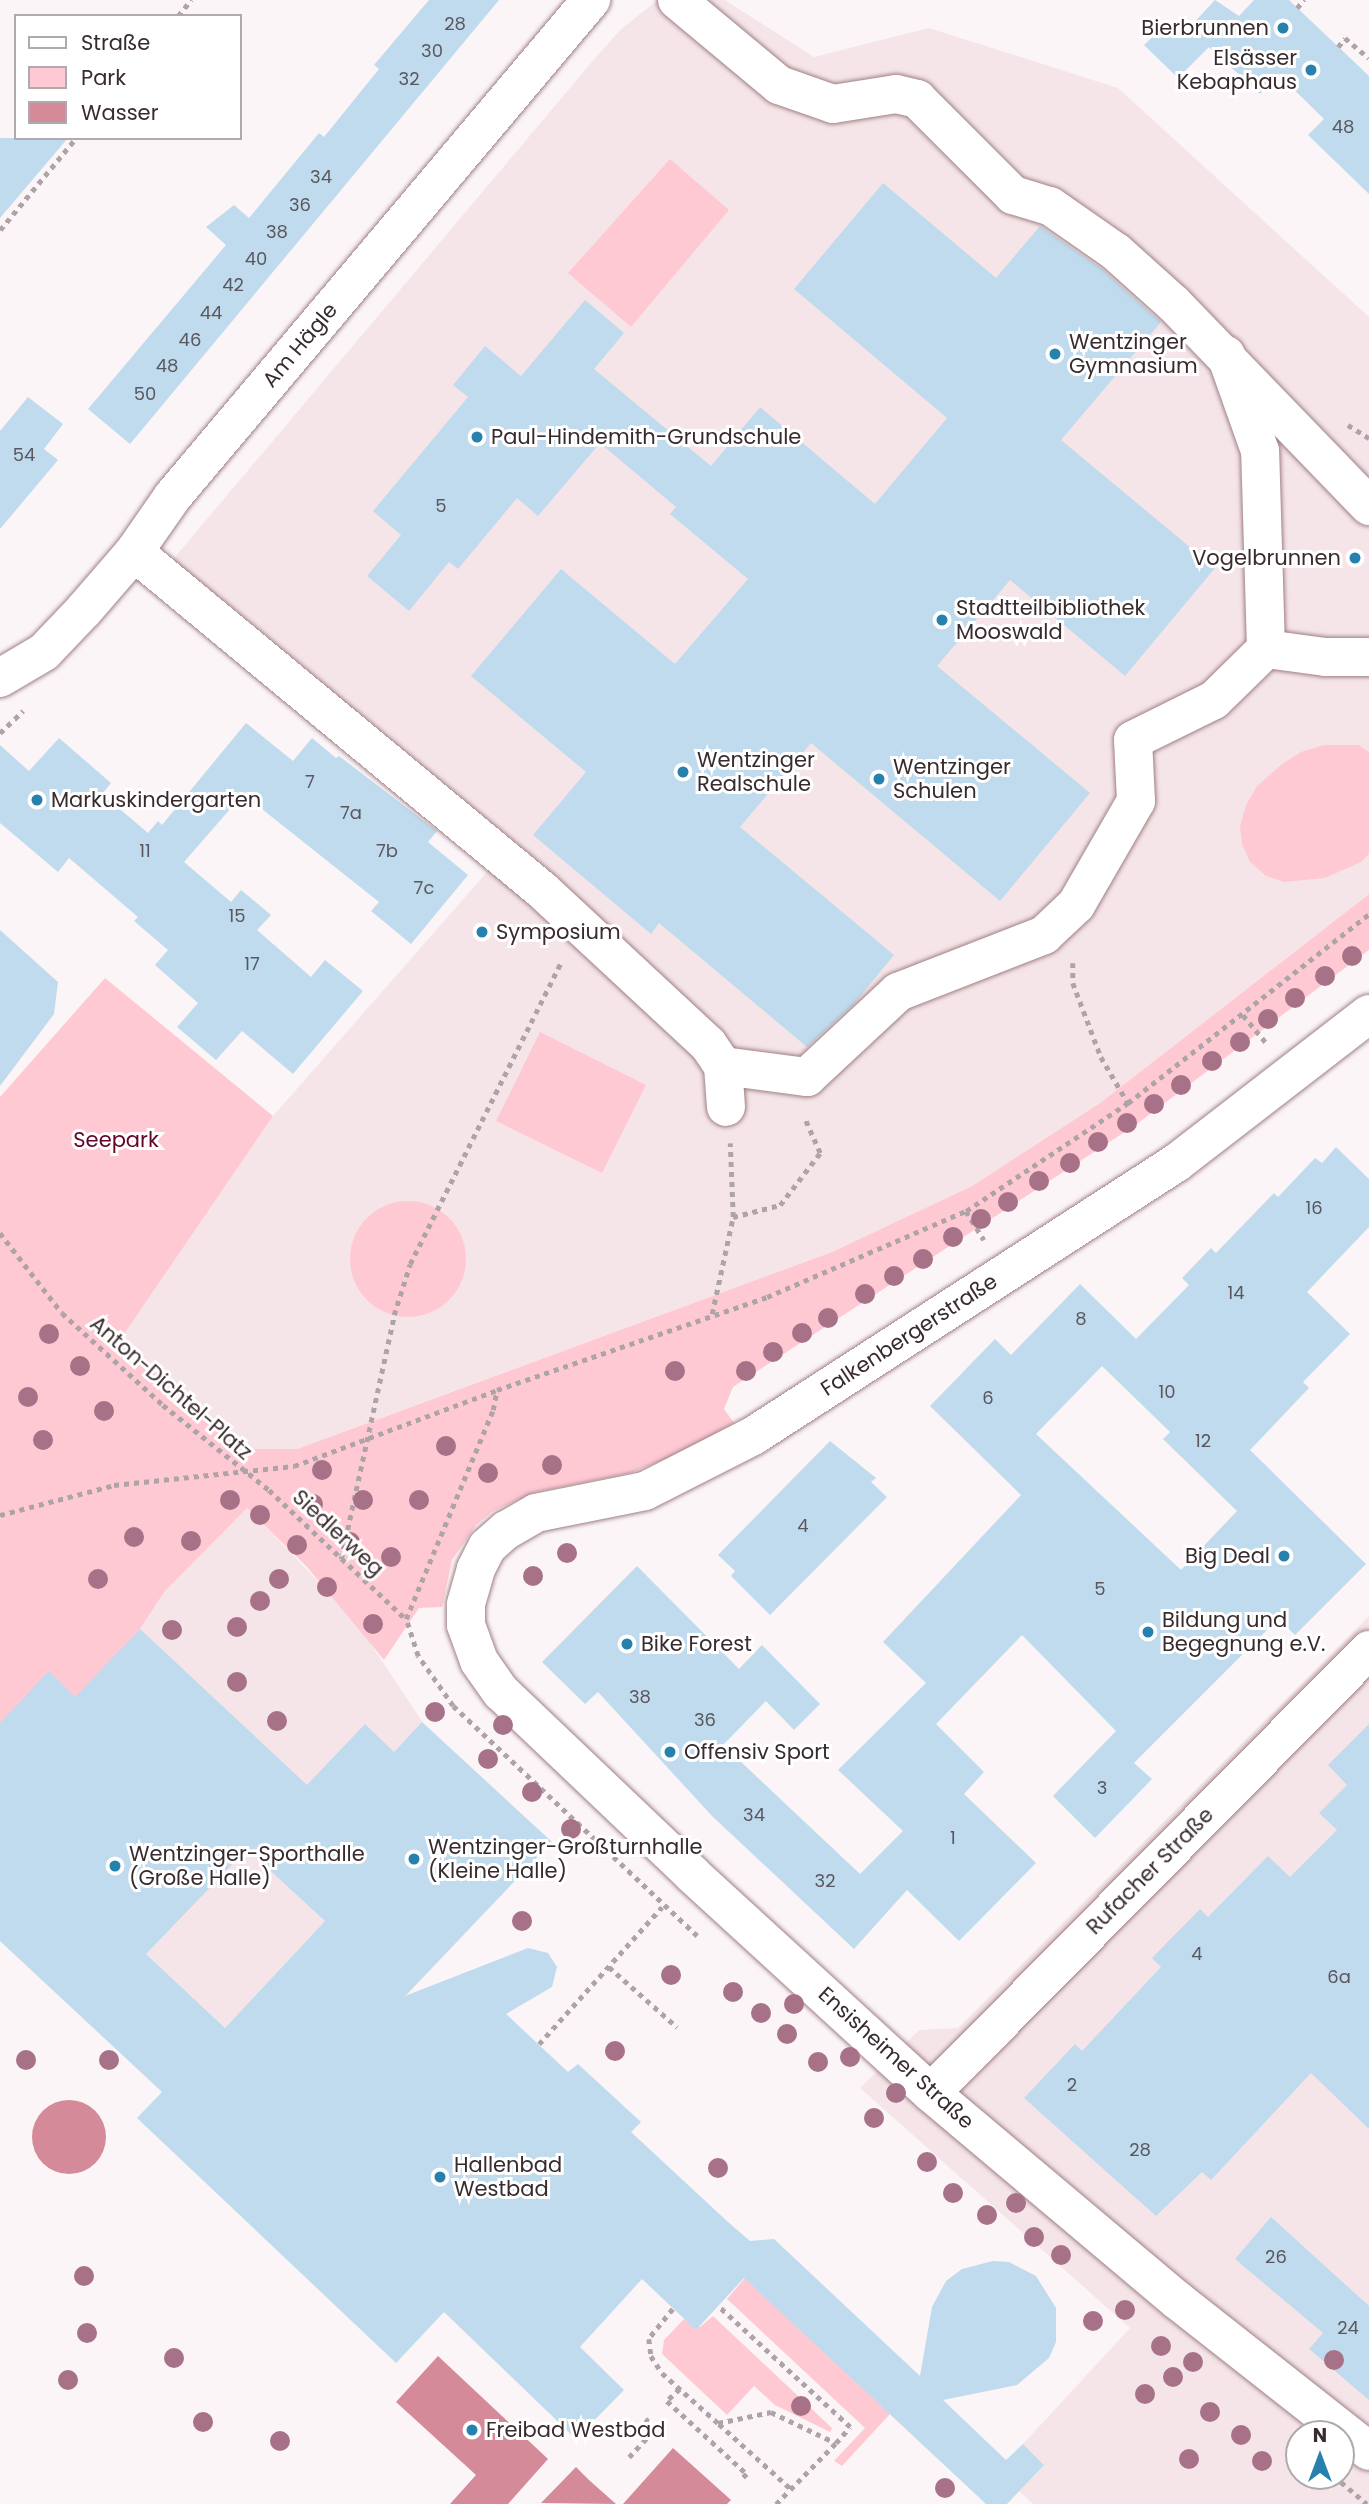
<!DOCTYPE html>
<html>
<head>
<meta charset="utf-8">
<style>
  body { margin:0 }
  #map { position:relative; width:1369px; height:2504px; overflow:hidden; background:#fcf5f7; font-family:Poppins,sans-serif }
  div>[style] { position:absolute }
  [style*='--x'] { left:calc(var(--x)*1px); top:calc(var(--y)*1px); width:calc(var(--w)*1px); rotate:calc(var(--a)*1deg) }
  .built>* { inset:0; background:#f6e5e8 }
  .green>* { inset:0; background:#ffc9d3 }
  .round { border-radius:50% }
  .water>* { inset:0; background:#d58a9a }
  .building>* { inset:0; background:#bfdbed }
  .path>* { height:4.5px; margin-top:-2.25px; transform-origin:0; background:repeating-linear-gradient(90deg,#aea4a7 0 5px,transparent 0 10px) }
  .roads { filter:drop-shadow(0 0 2px #9f8086) drop-shadow(0 0 2px #9f8086) }
  .minor>* { height:38px; margin:-19px; padding:0 19px; transform-origin:19px; border-radius:19px; background:#fff }
  .trees>* { width:20px; height:20px; margin:-10px; border-radius:50%; background:#a77187 }
  .dots>* { width:19px; height:19px; translate:-50% -50%; box-sizing:border-box; border:4px solid #fff; border-radius:50% }
  span { translate:-50% -50%; white-space:nowrap; text-align:center; line-height:1.15; -webkit-text-stroke:6px #fff; paint-order:stroke }
  .number-label { font-size:18px; color:#5a575e }
  .number-label span { -webkit-text-stroke-width:0 }
  .poi-label { font-size:21px; color:#382b2e }
  .right { translate:-100% -50%; text-align:right }
  .left { translate:0 -50%; text-align:left }
  .street-label { font-size:21px; color:#382b2e }
  .park-label { font-size:21px; color:#62052b }
  .legend { position:absolute; left:14px; top:14px; width:228px; height:126px; box-sizing:border-box; background:#fff; border:2px solid #afaaab; margin:0; padding:9px 12px; list-style:none; font-size:21px; color:#382b2e }
  .legend li { display:flex; align-items:center; gap:14px; height:35px }
  .legend b { width:35px; border:2px solid #afaaab }
  .north { position:absolute; left:1285px; top:2420px; width:70px; height:70px; box-sizing:border-box; background:#fff; border:2px solid #afaaab; border-radius:50%; rotate:0deg; font-size:19px; font-weight:700; line-height:28px; text-align:center; color:#382b2e }
  .north::after { content:''; display:block; margin:auto; width:24px; height:32px; background:#2781af; clip-path:polygon(50% 0,100% 100%,50% 72%,0 100%) }
</style>
</head>
<body>
<div id="map">
  <div class="built">
    <div style="clip-path:polygon(658px 0,725px 0,814px 57px,929px 28px,1118px 88px,1369px 317px,1369px 894px,1100px 1103px,972px 1186px,832px 1252px,410px 1407px,297px 1449px,253px 1449px,118px 1343px,273px 1116px,494px 864px,170px 563px,591px 63px,621px 29px)"></div>
    <div style="clip-path:polygon(247px 1507px,355px 1620px,423px 1723px,552px 1842px,403px 1999px,323px 1923px,225px 2028px,146px 1954px,85px 2019px,0 1941px,0 1785px,140px 1629px,165px 1591px)"></div>
    <div style="clip-path:polygon(evenodd,1369px 1616px,1369px 2504px,1033px 2504px,1019px 2491px,1044px 2465px,1023px 2444px,1130px 2328px,860px 2088px,919px 2030px,958px 2028px,1369px 1616px,1299px 2434px,1341px 2434px,1341px 2476px,1299px 2476px,1299px 2434px)"></div>
  </div>
  <div class="green">
    <div style="clip-path:polygon(670px 159px,729px 210px,631px 327px,568px 273px)"></div>
    <div style="clip-path:polygon(1324px 745px,1359px 745px,1369px 752px,1369px 854px,1361px 862px,1325px 878px,1284px 882px,1266px 876px,1250px 862px,1242px 844px,1240px 826px,1246px 805px,1257px 786px,1282px 764px,1301px 752px)"></div>
    <div style="clip-path:polygon(1369px 894px,1369px 950px,1134px 1126px,733px 1387px,724px 1409px,734px 1423px,688px 1450px,630px 1473px,536px 1492px,493px 1511px,476px 1525px,452px 1560px,442px 1607px,419px 1608px,384px 1660px,307px 1567px,247px 1508px,165px 1591px,140px 1629px,0 1785px,0 1097px,105px 978px,273px 1116px,118px 1343px,252px 1449px,297px 1449px,832px 1252px,972px 1186px,1100px 1103px)"></div>
    <div style="clip-path:polygon(540px 1032px,646px 1085px,602px 1173px,496px 1121px)"></div>
    <div class="round" style="left:350px;top:1201px;width:116px;height:116px"></div>
    <div style="clip-path:polygon(745px 2278px,890px 2414px,842px 2466px,834px 2461px,865px 2428px,727px 2299px)"></div>
    <div style="clip-path:polygon(713px 2316px,832px 2428px,830px 2432px,775px 2405px,754px 2386px,727px 2415px,662px 2354px,664px 2340px,684px 2319px,700px 2327px)"></div>
  </div>
  <div class="water">
    <div class="round" style="left:32px;top:2100px;width:74px;height:74px"></div>
    <div style="clip-path:polygon(438px 2356px,548px 2459px,508px 2504px,450px 2504px,476px 2475px,396px 2402px)"></div>
    <div style="clip-path:polygon(673px 2448px,731px 2500px,727px 2504px,623px 2504px)"></div>
    <div style="clip-path:polygon(576px 2467px,589px 2480px,616px 2504px,541px 2503px)"></div>
  </div>
  <div class="building">
    <div style="clip-path:polygon(429px 0,499px 0,130px 444px,88px 409px,226px 245px,206px 227px,234px 205px,249px 218px,319px 133px,324px 137px,379px 69px,374px 65px)"></div>
    <div style="clip-path:polygon(1215px 0,1239px 16px,1254px 0,1289px 0,1369px 76px,1369px 194px,1308px 135px,1324px 119px,1278px 74px,1260px 94px,1209px 47px,1178px 78px,1144px 45px,1162px 28px,1198px 37px,1189px 28px)"></div>
    <div style="clip-path:polygon(0 138px,68px 138px,0 218px)"></div>
    <div style="clip-path:polygon(883px 183px,996px 278px,1040px 226px,1102px 269px,1161px 322px,1061px 440px,1215px 568px,1125px 676px,1010px 580px,937px 666px,1090px 793px,1000px 901px,811px 743px,740px 827px,894px 955px,853px 1005px,807px 1047px,659px 923px,651px 934px,533px 835px,586px 772px,471px 676px,561px 569px,675px 664px,748px 579px,670px 514px,676px 507px,600px 443px,538px 516px,517px 498px,458px 569px,449px 562px,409px 611px,367px 576px,401px 535px,373px 511px,468px 397px,453px 385px,485px 346px,521px 376px,585px 300px,624px 333px,594px 369px,711px 466px,760px 407px,875px 504px,947px 418px,794px 289px)"></div>
    <div style="clip-path:polygon(28px 397px,63px 424px,44px 449px,58px 460px,0 529px,0 431px)"></div>
    <div style="clip-path:polygon(246px 723px,293px 761px,312px 738px,336px 758px,339px 756px,437px 831px,428px 842px,468px 875px,411px 944px,371px 911px,379px 902px,243px 794px,224px 816px,184px 862px,231px 902px,241px 890px,271px 915px,257px 930px,311px 977px,325px 960px,363px 991px,293px 1074px,242px 1031px,216px 1060px,177px 1027px,198px 1003px,155px 965px,168px 950px,134px 921px,138px 917px,69px 858px,58px 872px,0 823px,0 745px,29px 771px,59px 738px,111px 783px,102px 794px,148px 833px,158px 821px,162px 825px)"></div>
    <div style="clip-path:polygon(0 930px,58px 982px,54px 1014px,0 1086px)"></div>
    <div style="clip-path:polygon(evenodd,1336px 1147px,1369px 1179px,1369px 1227px,1307px 1292px,1350px 1334px,1303px 1382px,1309px 1388px,1250px 1450px,1366px 1564px,1295px 1635px,1278px 1619px,1134px 1763px,1152px 1779px,1095px 1838px,1053px 1796px,1116px 1731px,1022px 1635px,936px 1724px,984px 1772px,964px 1794px,1036px 1863px,959px 1941px,907px 1890px,854px 1949px,712px 1816px,598px 1692px,585px 1704px,542px 1662px,637px 1566px,739px 1669px,762px 1645px,820px 1704px,794px 1730px,766px 1701px,723px 1745px,860px 1874px,903px 1831px,838px 1770px,926px 1683px,883px 1642px,1021px 1495px,930px 1406px,995px 1339px,1011px 1355px,1080px 1284px,1136px 1339px,1189px 1285px,1182px 1278px,1211px 1248px,1216px 1253px,1274px 1193px,1278px 1197px,1315px 1158px,1322px 1163px,1336px 1147px,1102px 1366px,1170px 1432px,1163px 1439px,1237px 1511px,1181px 1570px,1036px 1434px,1102px 1366px)"></div>
    <div style="clip-path:polygon(830px 1441px,876px 1478px,871px 1482px,887px 1497px,770px 1615px,731px 1576px,735px 1571px,718px 1555px)"></div>
    <div style="clip-path:polygon(evenodd,140px 1629px,307px 1785px,365px 1724px,394px 1752px,422px 1722px,552px 1842px,405px 1996px,528px 1948px,548px 1953px,557px 1967px,552px 1987px,506px 2014px,568px 2072px,578px 2064px,641px 2122px,631px 2132px,728px 2222px,750px 2241px,774px 2239px,920px 2376px,932px 2307px,946px 2281px,962px 2269px,993px 2261px,1009px 2262px,1036px 2276px,1056px 2308px,1056px 2342px,1049px 2358px,1017px 2385px,943px 2400px,1006px 2460px,1023px 2444px,1044px 2465px,1007px 2504px,986px 2504px,744px 2278px,696px 2330px,642px 2279px,580px 2347px,624px 2390px,576px 2439px,444px 2312px,396px 2363px,137px 2118px,162px 2092px,0 1941px,0 1723px,49px 1671px,75px 1697px,140px 1629px,247px 1849px,325px 1921px,225px 2028px,146px 1954px,247px 1849px)"></div>
    <div style="clip-path:polygon(1369px 1724px,1369px 2129px,1311px 2073px,1211px 2180px,1202px 2172px,1156px 2216px,1024px 2098px,1075px 2044px,1082px 2051px,1161px 1967px,1152px 1958px,1200px 1909px,1208px 1917px,1268px 1856px,1290px 1877px,1337px 1830px,1319px 1813px,1347px 1785px,1328px 1765px)"></div>
    <div style="clip-path:polygon(1271px 2217px,1369px 2306px,1369px 2400px,1309px 2349px,1323px 2333px,1235px 2259px)"></div>
  </div>
  <div class="path">
    <div style="--x:1297;--y:8;--w:11;--a:-49"></div>
    <div style="--x:178;--y:16;--w:21;--a:-51"></div>
    <div style="--x:1338;--y:47;--w:11;--a:-52"></div>
    <div style="--x:1345;--y:38;--w:31;--a:40"></div>
    <div style="--x:0;--y:230;--w:119;--a:-50.4"></div>
    <div style="--x:1348;--y:425;--w:25;--a:32"></div>
    <div style="--x:0;--y:733;--w:32;--a:-44"></div>
    <div style="--x:1073;--y:963;--w:20;--a:90"></div>
    <div style="--x:1073;--y:983;--w:79;--a:69.3"></div>
    <div style="--x:1101;--y:1057;--w:53;--a:59.6"></div>
    <div style="--x:1243;--y:1015;--w:38;--a:50"></div>
    <div style="--x:966;--y:1211;--w:34;--a:58"></div>
    <div style="--x:733;--y:1217;--w:49;--a:-14.3"></div>
    <div style="--x:780;--y:1205;--w:66;--a:-52.4"></div>
    <div style="--x:820;--y:1153;--w:39;--a:-114"></div>
    <div style="--x:0;--y:1233;--w:101;--a:52.2"></div>
    <div style="--x:62;--y:1313;--w:137;--a:42.3"></div>
    <div style="--x:163;--y:1405;--w:136;--a:38.7"></div>
    <div style="--x:269;--y:1490;--w:188;--a:43.3"></div>
    <div style="--x:712;--y:1314;--w:99;--a:-77.8"></div>
    <div style="--x:733;--y:1217;--w:74;--a:-92.3"></div>
    <div style="--x:0;--y:1515;--w:118;--a:-14.7"></div>
    <div style="--x:114;--y:1485;--w:181;--a:-6"></div>
    <div style="--x:294;--y:1466;--w:217;--a:-20.5"></div>
    <div style="--x:341;--y:1559;--w:250;--a:-77.7"></div>
    <div style="--x:394;--y:1315;--w:53;--a:-72.6"></div>
    <div style="--x:410;--y:1264;--w:339;--a:-63.4"></div>
    <div style="--x:697;--y:1936;--w:335;--a:-136.7"></div>
    <div style="--x:453;--y:1706;--w:61;--a:-125"></div>
    <div style="--x:418;--y:1656;--w:39;--a:-108"></div>
    <div style="--x:406;--y:1619;--w:226;--a:-67.4"></div>
    <div style="--x:493;--y:1410;--w:20;--a:-79"></div>
    <div style="--x:497;--y:1390;--w:286;--a:-19"></div>
    <div style="--x:767;--y:1297;--w:217;--a:-23.4"></div>
    <div style="--x:966;--y:1211;--w:195;--a:-33.7"></div>
    <div style="--x:1128;--y:1103;--w:306;--a:-38.1"></div>
    <div style="--x:609;--y:1967;--w:91;--a:41.4"></div>
    <div style="--x:539;--y:2044;--w:184;--a:-48.1"></div>
    <div style="--x:673;--y:2309;--w:38;--a:129"></div>
    <div style="--x:649;--y:2339;--w:17;--a:83"></div>
    <div style="--x:651;--y:2356;--w:20;--a:57"></div>
    <div style="--x:662;--y:2373;--w:75;--a:41.8"></div>
    <div style="--x:718;--y:2423;--w:54;--a:-11.7"></div>
    <div style="--x:771;--y:2412;--w:72;--a:25.5"></div>
    <div style="--x:836;--y:2443;--w:21;--a:-49"></div>
    <div style="--x:850;--y:2427;--w:176;--a:-137.5"></div>
    <div style="--x:680;--y:2389;--w:18;--a:137"></div>
    <div style="--x:667;--y:2401;--w:108;--a:42.4"></div>
    <div style="--x:747;--y:2474;--w:6;--a:135"></div>
    <div style="--x:719;--y:2424;--w:97;--a:42.1"></div>
    <div style="--x:629;--y:2457;--w:40;--a:-47"></div>
    <div style="--x:656;--y:2428;--w:14;--a:-141"></div>
    <div style="--x:1341;--y:2482;--w:34;--a:40"></div>
    <div style="--x:776;--y:2504;--w:86;--a:-45.5"></div>
  </div>
  <div class="roads">
    <div class="minor">
      <div style="--x:677;--y:0;--w:133;--a:39.8"></div>
      <div style="--x:779;--y:85;--w:57;--a:19.4"></div>
      <div style="--x:833;--y:104;--w:64;--a:-9"></div>
      <div style="--x:896;--y:94;--w:22;--a:13"></div>
      <div style="--x:917;--y:99;--w:136;--a:45"></div>
      <div style="--x:1013;--y:195;--w:39;--a:17"></div>
      <div style="--x:1050;--y:206;--w:80;--a:34.9"></div>
      <div style="--x:1116;--y:252;--w:78;--a:41.9"></div>
      <div style="--x:1174;--y:304;--w:281;--a:46"></div>
      <div style="--x:134;--y:552;--w:530;--a:39.64"></div>
      <div style="--x:542;--y:890;--w:226;--a:42.9"></div>
      <div style="--x:708;--y:1044;--w:27;--a:56"></div>
      <div style="--x:723;--y:1066;--w:85;--a:7.5"></div>
      <div style="--x:807;--y:1077;--w:125;--a:-43"></div>
      <div style="--x:898;--y:992;--w:157;--a:-21.3"></div>
      <div style="--x:1044;--y:935;--w:44;--a:-43.2"></div>
      <div style="--x:1076;--y:905;--w:120;--a:-60"></div>
      <div style="--x:1136;--y:801;--w:61;--a:-92.8"></div>
      <div style="--x:1133;--y:740;--w:90;--a:-26.3"></div>
      <div style="--x:1214;--y:700;--w:73;--a:-44.4"></div>
      <div style="--x:1266;--y:649;--w:198;--a:-91.7"></div>
      <div style="--x:1260;--y:451;--w:102;--a:-109.5"></div>
      <div style="--x:1266;--y:649;--w:60;--a:7.7"></div>
      <div style="--x:1325;--y:657;--w:44;--a:0"></div>
      <div style="--x:0;--y:678;--w:51;--a:-30.6"></div>
      <div style="--x:44;--y:652;--w:58;--a:-46.4"></div>
      <div style="--x:84;--y:610;--w:77;--a:-49.2"></div>
      <div style="--x:134;--y:552;--w:68;--a:-55.1"></div>
      <div style="--x:173;--y:496;--w:649;--a:-49.88"></div>
      <div style="--x:1369;--y:1014;--w:244;--a:142.3"></div>
      <div style="--x:1176;--y:1163;--w:503;--a:147.16"></div>
      <div style="--x:753;--y:1436;--w:121;--a:153"></div>
      <div style="--x:645;--y:1491;--w:111;--a:168.6"></div>
      <div style="--x:536;--y:1513;--w:34;--a:150"></div>
      <div style="--x:506;--y:1530;--w:25;--a:138"></div>
      <div style="--x:487;--y:1547;--w:25;--a:117"></div>
      <div style="--x:476;--y:1569;--w:37;--a:106"></div>
      <div style="--x:466;--y:1605;--w:20;--a:90"></div>
      <div style="--x:466;--y:1625;--w:38;--a:70"></div>
      <div style="--x:479;--y:1661;--w:38;--a:55"></div>
      <div style="--x:501;--y:1692;--w:265;--a:43.6"></div>
      <div style="--x:693;--y:1875;--w:323;--a:42.5"></div>
      <div style="--x:931;--y:2093;--w:322;--a:40.1"></div>
      <div style="--x:1177;--y:2300;--w:244;--a:38.2"></div>
      <div style="--x:723;--y:1066;--w:41;--a:85.8"></div>
      <div style="--x:931;--y:2093;--w:623;--a:-45.33"></div>
    </div>
  </div>
  <div class="trees">
    <div style="left:1352px;top:956px"></div>
    <div style="left:1325px;top:976px"></div>
    <div style="left:1295px;top:998px"></div>
    <div style="left:1268px;top:1019px"></div>
    <div style="left:1240px;top:1042px"></div>
    <div style="left:1212px;top:1061px"></div>
    <div style="left:1181px;top:1085px"></div>
    <div style="left:1154px;top:1104px"></div>
    <div style="left:1127px;top:1123px"></div>
    <div style="left:1098px;top:1142px"></div>
    <div style="left:1070px;top:1163px"></div>
    <div style="left:1039px;top:1181px"></div>
    <div style="left:1008px;top:1202px"></div>
    <div style="left:981px;top:1219px"></div>
    <div style="left:953px;top:1237px"></div>
    <div style="left:923px;top:1259px"></div>
    <div style="left:894px;top:1276px"></div>
    <div style="left:865px;top:1294px"></div>
    <div style="left:828px;top:1318px"></div>
    <div style="left:802px;top:1333px"></div>
    <div style="left:49px;top:1334px"></div>
    <div style="left:773px;top:1352px"></div>
    <div style="left:80px;top:1366px"></div>
    <div style="left:675px;top:1371px"></div>
    <div style="left:746px;top:1371px"></div>
    <div style="left:28px;top:1397px"></div>
    <div style="left:104px;top:1411px"></div>
    <div style="left:43px;top:1440px"></div>
    <div style="left:446px;top:1446px"></div>
    <div style="left:552px;top:1465px"></div>
    <div style="left:322px;top:1470px"></div>
    <div style="left:488px;top:1473px"></div>
    <div style="left:230px;top:1500px"></div>
    <div style="left:363px;top:1500px"></div>
    <div style="left:419px;top:1500px"></div>
    <div style="left:313px;top:1504px"></div>
    <div style="left:260px;top:1515px"></div>
    <div style="left:134px;top:1537px"></div>
    <div style="left:191px;top:1541px"></div>
    <div style="left:350px;top:1542px"></div>
    <div style="left:297px;top:1545px"></div>
    <div style="left:567px;top:1553px"></div>
    <div style="left:391px;top:1557px"></div>
    <div style="left:533px;top:1576px"></div>
    <div style="left:98px;top:1579px"></div>
    <div style="left:279px;top:1579px"></div>
    <div style="left:327px;top:1587px"></div>
    <div style="left:260px;top:1601px"></div>
    <div style="left:373px;top:1624px"></div>
    <div style="left:237px;top:1627px"></div>
    <div style="left:172px;top:1630px"></div>
    <div style="left:237px;top:1682px"></div>
    <div style="left:435px;top:1712px"></div>
    <div style="left:277px;top:1721px"></div>
    <div style="left:503px;top:1725px"></div>
    <div style="left:488px;top:1759px"></div>
    <div style="left:532px;top:1792px"></div>
    <div style="left:571px;top:1829px"></div>
    <div style="left:522px;top:1921px"></div>
    <div style="left:671px;top:1975px"></div>
    <div style="left:733px;top:1992px"></div>
    <div style="left:794px;top:2004px"></div>
    <div style="left:761px;top:2013px"></div>
    <div style="left:787px;top:2034px"></div>
    <div style="left:615px;top:2051px"></div>
    <div style="left:850px;top:2057px"></div>
    <div style="left:26px;top:2060px"></div>
    <div style="left:109px;top:2060px"></div>
    <div style="left:818px;top:2062px"></div>
    <div style="left:896px;top:2093px"></div>
    <div style="left:874px;top:2118px"></div>
    <div style="left:927px;top:2162px"></div>
    <div style="left:718px;top:2168px"></div>
    <div style="left:953px;top:2193px"></div>
    <div style="left:1016px;top:2203px"></div>
    <div style="left:987px;top:2215px"></div>
    <div style="left:1034px;top:2237px"></div>
    <div style="left:1061px;top:2255px"></div>
    <div style="left:84px;top:2276px"></div>
    <div style="left:1125px;top:2310px"></div>
    <div style="left:1093px;top:2321px"></div>
    <div style="left:87px;top:2333px"></div>
    <div style="left:1161px;top:2346px"></div>
    <div style="left:174px;top:2358px"></div>
    <div style="left:1334px;top:2360px"></div>
    <div style="left:1193px;top:2362px"></div>
    <div style="left:1173px;top:2377px"></div>
    <div style="left:68px;top:2380px"></div>
    <div style="left:1145px;top:2394px"></div>
    <div style="left:801px;top:2406px"></div>
    <div style="left:1210px;top:2412px"></div>
    <div style="left:203px;top:2422px"></div>
    <div style="left:1241px;top:2435px"></div>
    <div style="left:280px;top:2441px"></div>
    <div style="left:1189px;top:2459px"></div>
    <div style="left:1262px;top:2461px"></div>
    <div style="left:945px;top:2488px"></div>
  </div>
  <div class="dots">
    <div style="left:1283px;top:28px;background:#2781af"></div>
    <div style="left:1311px;top:70px;background:#2781af"></div>
    <div style="left:1055px;top:354px;background:#2781af"></div>
    <div style="left:477px;top:437px;background:#2781af"></div>
    <div style="left:1355px;top:558px;background:#2781af"></div>
    <div style="left:942px;top:620px;background:#2781af"></div>
    <div style="left:683px;top:772px;background:#2781af"></div>
    <div style="left:879px;top:779px;background:#2781af"></div>
    <div style="left:37px;top:800px;background:#2781af"></div>
    <div style="left:482px;top:932px;background:#2781af"></div>
    <div style="left:1284px;top:1556px;background:#2781af"></div>
    <div style="left:1148px;top:1632px;background:#2781af"></div>
    <div style="left:627px;top:1644px;background:#2781af"></div>
    <div style="left:670px;top:1752px;background:#2781af"></div>
    <div style="left:414px;top:1859px;background:#2781af"></div>
    <div style="left:115px;top:1866px;background:#2781af"></div>
    <div style="left:440px;top:2177px;background:#2781af"></div>
    <div style="left:472px;top:2430px;background:#2781af"></div>
  </div>
  <div class="number-label">
    <span style="left:455px;top:24px">28</span>
    <span style="left:432px;top:51px">30</span>
    <span style="left:409px;top:79px">32</span>
    <span style="left:1343px;top:127px">48</span>
    <span style="left:321px;top:177px">34</span>
    <span style="left:300px;top:205px">36</span>
    <span style="left:277px;top:232px">38</span>
    <span style="left:256px;top:259px">40</span>
    <span style="left:233px;top:285px">42</span>
    <span style="left:211px;top:313px">44</span>
    <span style="left:190px;top:340px">46</span>
    <span style="left:167px;top:366px">48</span>
    <span style="left:145px;top:394px">50</span>
    <span style="left:24px;top:455px">54</span>
    <span style="left:441px;top:506px">5</span>
    <span style="left:310px;top:782px">7</span>
    <span style="left:351px;top:813px">7a</span>
    <span style="left:145px;top:851px">11</span>
    <span style="left:387px;top:851px">7b</span>
    <span style="left:424px;top:888px">7c</span>
    <span style="left:237px;top:916px">15</span>
    <span style="left:252px;top:964px">17</span>
    <span style="left:1314px;top:1208px">16</span>
    <span style="left:1236px;top:1293px">14</span>
    <span style="left:1081px;top:1319px">8</span>
    <span style="left:1167px;top:1392px">10</span>
    <span style="left:988px;top:1398px">6</span>
    <span style="left:1203px;top:1441px">12</span>
    <span style="left:803px;top:1526px">4</span>
    <span style="left:1100px;top:1589px">5</span>
    <span style="left:640px;top:1697px">38</span>
    <span style="left:705px;top:1720px">36</span>
    <span style="left:1102px;top:1788px">3</span>
    <span style="left:754px;top:1815px">34</span>
    <span style="left:953px;top:1838px">1</span>
    <span style="left:825px;top:1881px">32</span>
    <span style="left:1197px;top:1954px">4</span>
    <span style="left:1339px;top:1977px">6a</span>
    <span style="left:1072px;top:2085px">2</span>
    <span style="left:1140px;top:2150px">28</span>
    <span style="left:1276px;top:2257px">26</span>
    <span style="left:1348px;top:2328px">24</span>
  </div>
  <div class="poi-label">
    <span class="right" style="left:1269px;top:28px">Bierbrunnen</span>
    <span class="right" style="left:1297px;top:70px">Elsässer<br>Kebaphaus</span>
    <span class="left" style="left:1069px;top:354px">Wentzinger<br>Gymnasium</span>
    <span class="left" style="left:491px;top:437px">Paul-Hindemith-Grundschule</span>
    <span class="right" style="left:1341px;top:558px">Vogelbrunnen</span>
    <span class="left" style="left:956px;top:620px">Stadtteilbibliothek<br>Mooswald</span>
    <span class="left" style="left:697px;top:772px">Wentzinger<br>Realschule</span>
    <span class="left" style="left:893px;top:779px">Wentzinger<br>Schulen</span>
    <span class="left" style="left:51px;top:800px">Markuskindergarten</span>
    <span class="left" style="left:496px;top:932px">Symposium</span>
    <span class="right" style="left:1270px;top:1556px">Big Deal</span>
    <span class="left" style="left:1162px;top:1632px">Bildung und<br>Begegnung e.V.</span>
    <span class="left" style="left:641px;top:1644px">Bike Forest</span>
    <span class="left" style="left:684px;top:1752px">Offensiv Sport</span>
    <span class="left" style="left:428px;top:1859px">Wentzinger-Großturnhalle<br>(Kleine Halle)</span>
    <span class="left" style="left:129px;top:1866px">Wentzinger-Sporthalle<br>(Große Halle)</span>
    <span class="left" style="left:454px;top:2177px">Hallenbad<br>Westbad</span>
    <span class="left" style="left:486px;top:2430px">Freibad Westbad</span>
  </div>
  <div class="street-label">
    <span style="left:300px;top:345px;rotate:-50deg">Am Hägle</span>
    <span style="left:909px;top:1335px;rotate:-33deg">Falkenbergerstraße</span>
    <span style="left:171px;top:1388px;rotate:41deg">Anton-Dichtel-Platz</span>
    <span style="left:338px;top:1533px;rotate:43deg">Siedlerweg</span>
    <span style="left:1150px;top:1871px;rotate:-45deg">Rufacher Straße</span>
    <span style="left:896px;top:2058px;rotate:42deg">Ensisheimer Straße</span>
  </div>
  <div class="park-label">
    <span style="left:116px;top:1140px">Seepark</span>
  </div>
  <ul class="legend">
  <li><b style="height:9px;background:#fff"></b>Straße</li>
  <li><b style="height:19px;background:#ffc9d3"></b>Park</li>
  <li><b style="height:19px;background:#d58a9a"></b>Wasser</li>
  </ul>
  <div class="north">N</div>
</div>
</body>
</html>
